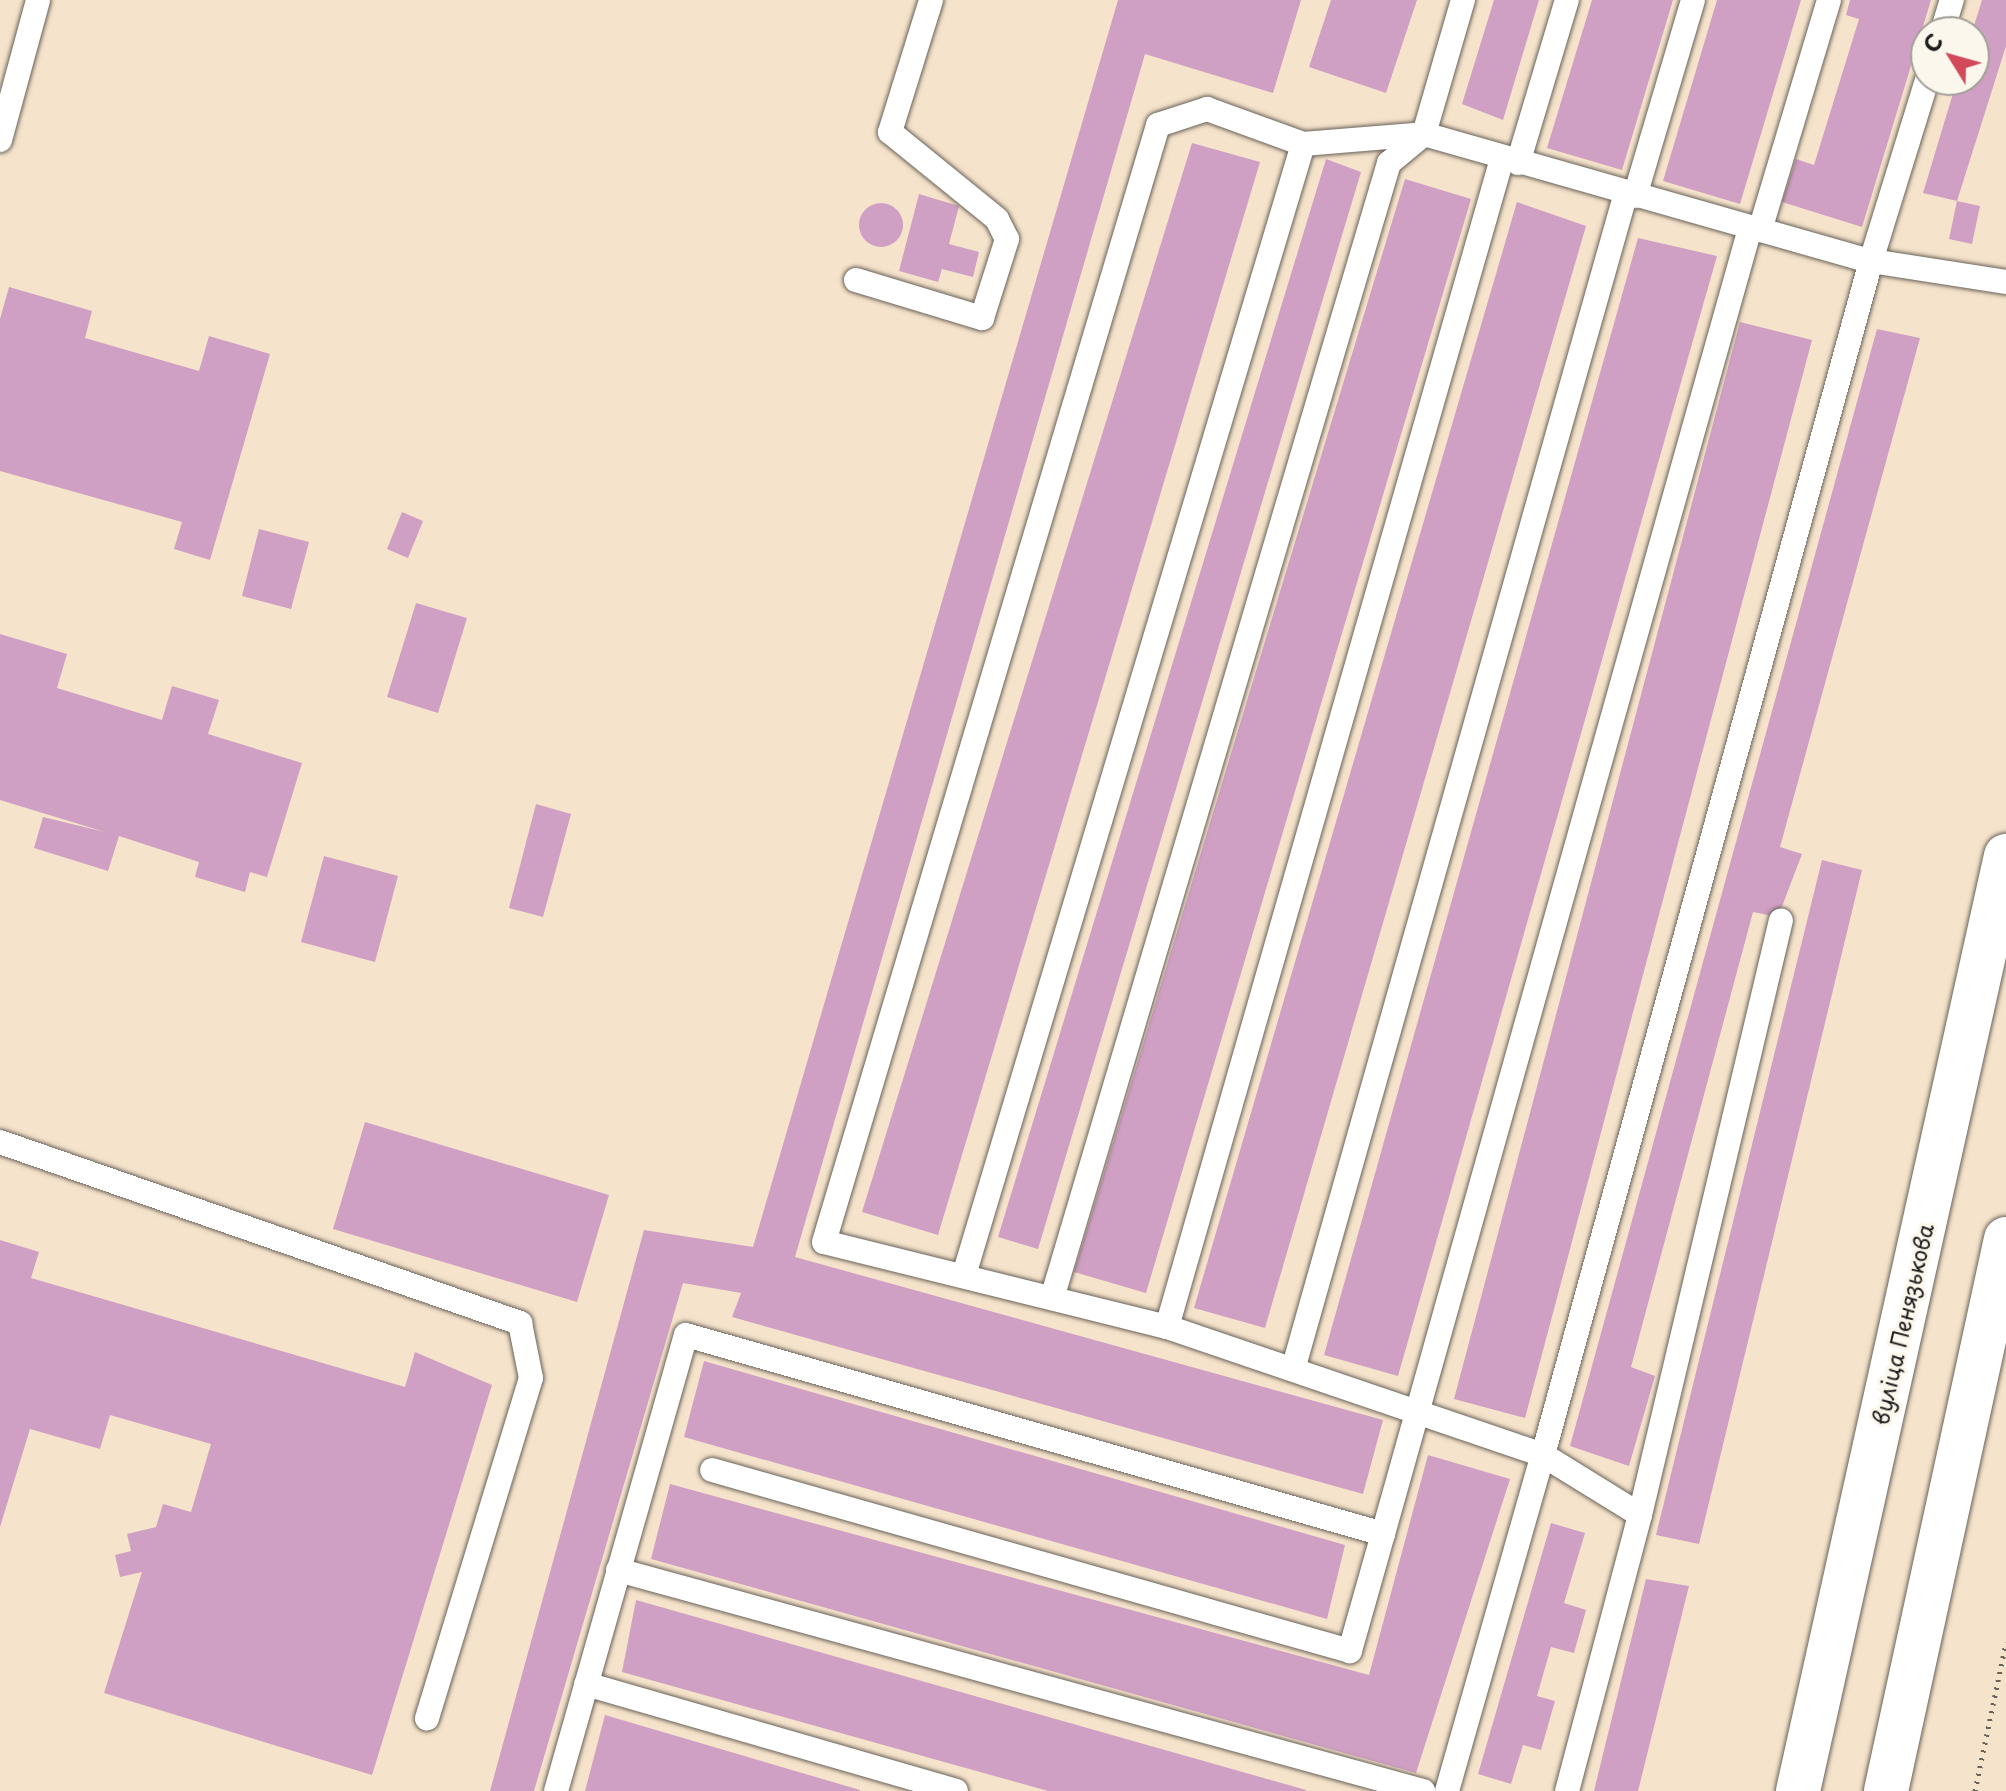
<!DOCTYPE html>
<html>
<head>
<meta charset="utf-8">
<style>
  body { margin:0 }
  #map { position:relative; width:2006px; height:1791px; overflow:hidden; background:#f6e3cb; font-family:"Playpen Sans",sans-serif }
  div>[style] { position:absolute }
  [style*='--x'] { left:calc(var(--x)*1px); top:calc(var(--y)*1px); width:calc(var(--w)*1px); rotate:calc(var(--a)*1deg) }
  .building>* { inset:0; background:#d0a0c4 }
  .round { border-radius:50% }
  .path>* { height:5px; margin-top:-2.5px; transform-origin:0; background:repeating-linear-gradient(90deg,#686259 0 2px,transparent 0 8px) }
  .roads { filter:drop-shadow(0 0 2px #686259) drop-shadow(0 0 2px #686259) }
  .lane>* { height:24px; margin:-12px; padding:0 12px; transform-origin:12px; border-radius:12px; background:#fff }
  .street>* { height:44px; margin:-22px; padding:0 22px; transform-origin:22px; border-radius:22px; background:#fff }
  span { translate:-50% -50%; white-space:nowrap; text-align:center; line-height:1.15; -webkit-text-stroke:7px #fbf7ec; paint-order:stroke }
  .street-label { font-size:22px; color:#1c1c1c }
  .north { position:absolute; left:1910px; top:16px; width:80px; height:80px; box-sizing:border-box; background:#fbf7ec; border:2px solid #a29f99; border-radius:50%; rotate:307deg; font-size:22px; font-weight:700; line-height:32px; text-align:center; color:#1c1c1c }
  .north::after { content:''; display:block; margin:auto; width:28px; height:36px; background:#d1495b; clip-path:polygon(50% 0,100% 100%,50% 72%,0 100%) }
</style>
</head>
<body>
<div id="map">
  <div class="building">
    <div style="clip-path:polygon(1118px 0,1301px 0,1273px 93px,1145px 54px,795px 1257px,1383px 1420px,1363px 1494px,732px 1317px,741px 1293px,683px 1283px,534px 1791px,490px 1791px,644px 1230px,753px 1247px)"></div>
    <div style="clip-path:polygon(1331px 0,1417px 0,1386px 93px,1309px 67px)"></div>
    <div style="clip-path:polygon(1494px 0,1539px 0,1503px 120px,1462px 104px)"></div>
    <div style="clip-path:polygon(1592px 0,1673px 0,1622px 170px,1547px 148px)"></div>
    <div style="clip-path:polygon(1717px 0,1801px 0,1740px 204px,1663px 181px)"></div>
    <div style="clip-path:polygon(1850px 0,1931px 0,1862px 227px,1782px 202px,1796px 159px,1814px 165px,1859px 19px,1846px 15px)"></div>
    <div style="clip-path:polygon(1982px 0,2006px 0,2006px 46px,1957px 201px,1923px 193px,1957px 80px,1974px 80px,1972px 32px)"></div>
    <div style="clip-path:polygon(1192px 143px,1260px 162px,938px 1235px,862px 1212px)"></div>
    <div style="clip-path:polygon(1326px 159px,1361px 172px,1038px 1249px,998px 1237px)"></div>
    <div style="clip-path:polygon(1405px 179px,1471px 199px,1146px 1293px,1074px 1272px)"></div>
    <div style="clip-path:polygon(919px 194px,959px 206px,949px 244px,979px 252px,973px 277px,942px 269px,938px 282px,899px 271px)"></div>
    <div style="clip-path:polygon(1957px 201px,1980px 206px,1972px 244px,1949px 239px)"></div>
    <div style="clip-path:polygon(1517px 202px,1586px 226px,1265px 1328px,1194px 1308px)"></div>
    <div class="round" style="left:859px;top:203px;width:44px;height:44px"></div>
    <div style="clip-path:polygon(1638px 238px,1717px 256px,1398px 1376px,1324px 1355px)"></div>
    <div style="clip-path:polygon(9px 287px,92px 311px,85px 338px,199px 371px,209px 336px,270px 354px,210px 560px,174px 549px,182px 522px,0 471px,0 319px)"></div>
    <div style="clip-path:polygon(1740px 322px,1812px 340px,1525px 1418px,1454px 1399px)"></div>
    <div style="clip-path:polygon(1877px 329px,1920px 338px,1780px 847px,1802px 854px,1778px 917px,1753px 912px,1631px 1367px,1655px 1376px,1629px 1466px,1570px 1446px)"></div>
    <div style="clip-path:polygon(402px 512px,423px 521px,408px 558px,387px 549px)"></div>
    <div style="clip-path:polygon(259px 529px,309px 542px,291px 609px,242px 596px)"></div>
    <div style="clip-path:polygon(416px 603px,467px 618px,438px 713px,387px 697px)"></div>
    <div style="clip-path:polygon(0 634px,67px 654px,57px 688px,162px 720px,172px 686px,219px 700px,208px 734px,302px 763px,267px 877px,250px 872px,245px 892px,195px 877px,199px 862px,119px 836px,108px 871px,34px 848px,43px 817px,105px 832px,0 800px)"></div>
    <div style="clip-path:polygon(536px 804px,571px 814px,543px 917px,509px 908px)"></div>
    <div style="clip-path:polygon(324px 856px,398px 876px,375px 962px,301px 942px)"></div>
    <div style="clip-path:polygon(1822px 860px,1862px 870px,1699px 1544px,1656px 1535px)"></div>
    <div style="clip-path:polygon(365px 1122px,609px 1195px,577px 1302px,333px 1229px)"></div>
    <div style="clip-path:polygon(0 1240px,39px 1252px,31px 1278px,405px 1387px,415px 1352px,492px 1385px,372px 1775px,104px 1693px,142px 1572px,120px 1577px,115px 1555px,131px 1551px,127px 1534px,156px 1527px,163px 1504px,191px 1512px,211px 1444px,110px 1415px,100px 1449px,30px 1429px,0 1527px)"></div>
    <div style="clip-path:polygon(704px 1361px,1345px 1545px,1327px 1619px,684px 1437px)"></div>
    <div style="clip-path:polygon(1428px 1455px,1510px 1479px,1416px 1773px,651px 1559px,670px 1484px,1369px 1675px)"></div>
    <div style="clip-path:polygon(1551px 1523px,1585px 1533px,1564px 1603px,1586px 1610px,1574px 1653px,1551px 1647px,1537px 1696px,1555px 1701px,1541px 1750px,1523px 1745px,1511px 1784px,1478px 1774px)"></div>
    <div style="clip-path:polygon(1646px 1579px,1689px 1586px,1638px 1791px,1594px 1791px)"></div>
    <div style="clip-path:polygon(636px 1600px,1306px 1790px,1306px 1791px,1048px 1791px,622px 1672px)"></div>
    <div style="clip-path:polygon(605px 1715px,860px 1790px,860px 1791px,585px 1791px)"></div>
  </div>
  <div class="path">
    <div style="--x:1975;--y:1791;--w:152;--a:-78.2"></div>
  </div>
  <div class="roads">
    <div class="lane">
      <div style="--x:1942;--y:32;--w:34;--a:-73"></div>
      <div style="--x:1927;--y:80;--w:189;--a:107.2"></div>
      <div style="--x:1871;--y:261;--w:137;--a:8.8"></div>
      <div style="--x:1207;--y:109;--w:102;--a:20"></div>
      <div style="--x:1303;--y:144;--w:121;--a:-4.7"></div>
      <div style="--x:1424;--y:134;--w:465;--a:15.9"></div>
      <div style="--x:1871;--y:261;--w:1238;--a:105.36"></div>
      <div style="--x:1543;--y:1455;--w:397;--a:-161.2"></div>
      <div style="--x:1167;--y:1327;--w:353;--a:-166.1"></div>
      <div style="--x:824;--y:1242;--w:1166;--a:-73.35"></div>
      <div style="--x:1158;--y:125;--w:52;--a:-18.1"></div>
      <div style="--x:0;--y:140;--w:145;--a:-74.8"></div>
      <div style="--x:1518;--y:163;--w:170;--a:-73.3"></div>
      <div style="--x:1635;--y:196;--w:204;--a:-73.5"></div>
      <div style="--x:1760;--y:230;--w:240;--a:-73.3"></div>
      <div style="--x:856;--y:280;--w:132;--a:16.8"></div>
      <div style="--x:982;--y:318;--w:83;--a:-72.4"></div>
      <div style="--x:1007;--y:239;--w:22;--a:-117"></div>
      <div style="--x:997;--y:219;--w:138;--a:-140.9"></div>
      <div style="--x:890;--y:132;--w:138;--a:-72.7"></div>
      <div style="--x:0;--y:1142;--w:551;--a:19.19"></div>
      <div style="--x:520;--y:1323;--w:56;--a:78.7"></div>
      <div style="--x:531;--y:1378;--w:356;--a:107"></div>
      <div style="--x:964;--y:1275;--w:1181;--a:-73.31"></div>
      <div style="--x:1053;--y:1295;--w:1181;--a:-73.47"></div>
      <div style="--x:1389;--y:163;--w:45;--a:-39.6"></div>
      <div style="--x:1424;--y:134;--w:140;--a:-73.8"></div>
      <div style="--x:1167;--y:1327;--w:1215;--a:-74"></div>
      <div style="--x:1294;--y:1366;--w:1219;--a:-74.2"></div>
      <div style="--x:1640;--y:1515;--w:611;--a:-76.67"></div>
      <div style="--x:1383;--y:1534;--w:1357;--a:-74.3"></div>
      <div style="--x:618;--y:1570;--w:835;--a:15.35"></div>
      <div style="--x:586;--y:1684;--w:385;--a:16.1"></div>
      <div style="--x:556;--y:1791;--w:474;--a:-74.1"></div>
      <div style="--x:686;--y:1335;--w:725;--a:15.93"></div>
      <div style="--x:1383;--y:1534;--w:122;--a:105.8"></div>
      <div style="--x:1350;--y:1651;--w:663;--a:-164.16"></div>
      <div style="--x:1447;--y:1791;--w:349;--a:-74.1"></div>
      <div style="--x:1543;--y:1455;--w:114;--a:31.7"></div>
      <div style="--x:1640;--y:1515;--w:285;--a:104.8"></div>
    </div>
    <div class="street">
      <div style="--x:1798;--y:1791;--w:958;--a:-77.46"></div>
      <div style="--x:1886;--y:1791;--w:565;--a:-77.74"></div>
    </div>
  </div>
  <div class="street-label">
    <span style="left:1902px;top:1324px;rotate:-77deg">вуліца Пенязькова</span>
  </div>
  <div class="north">С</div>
</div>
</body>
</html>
